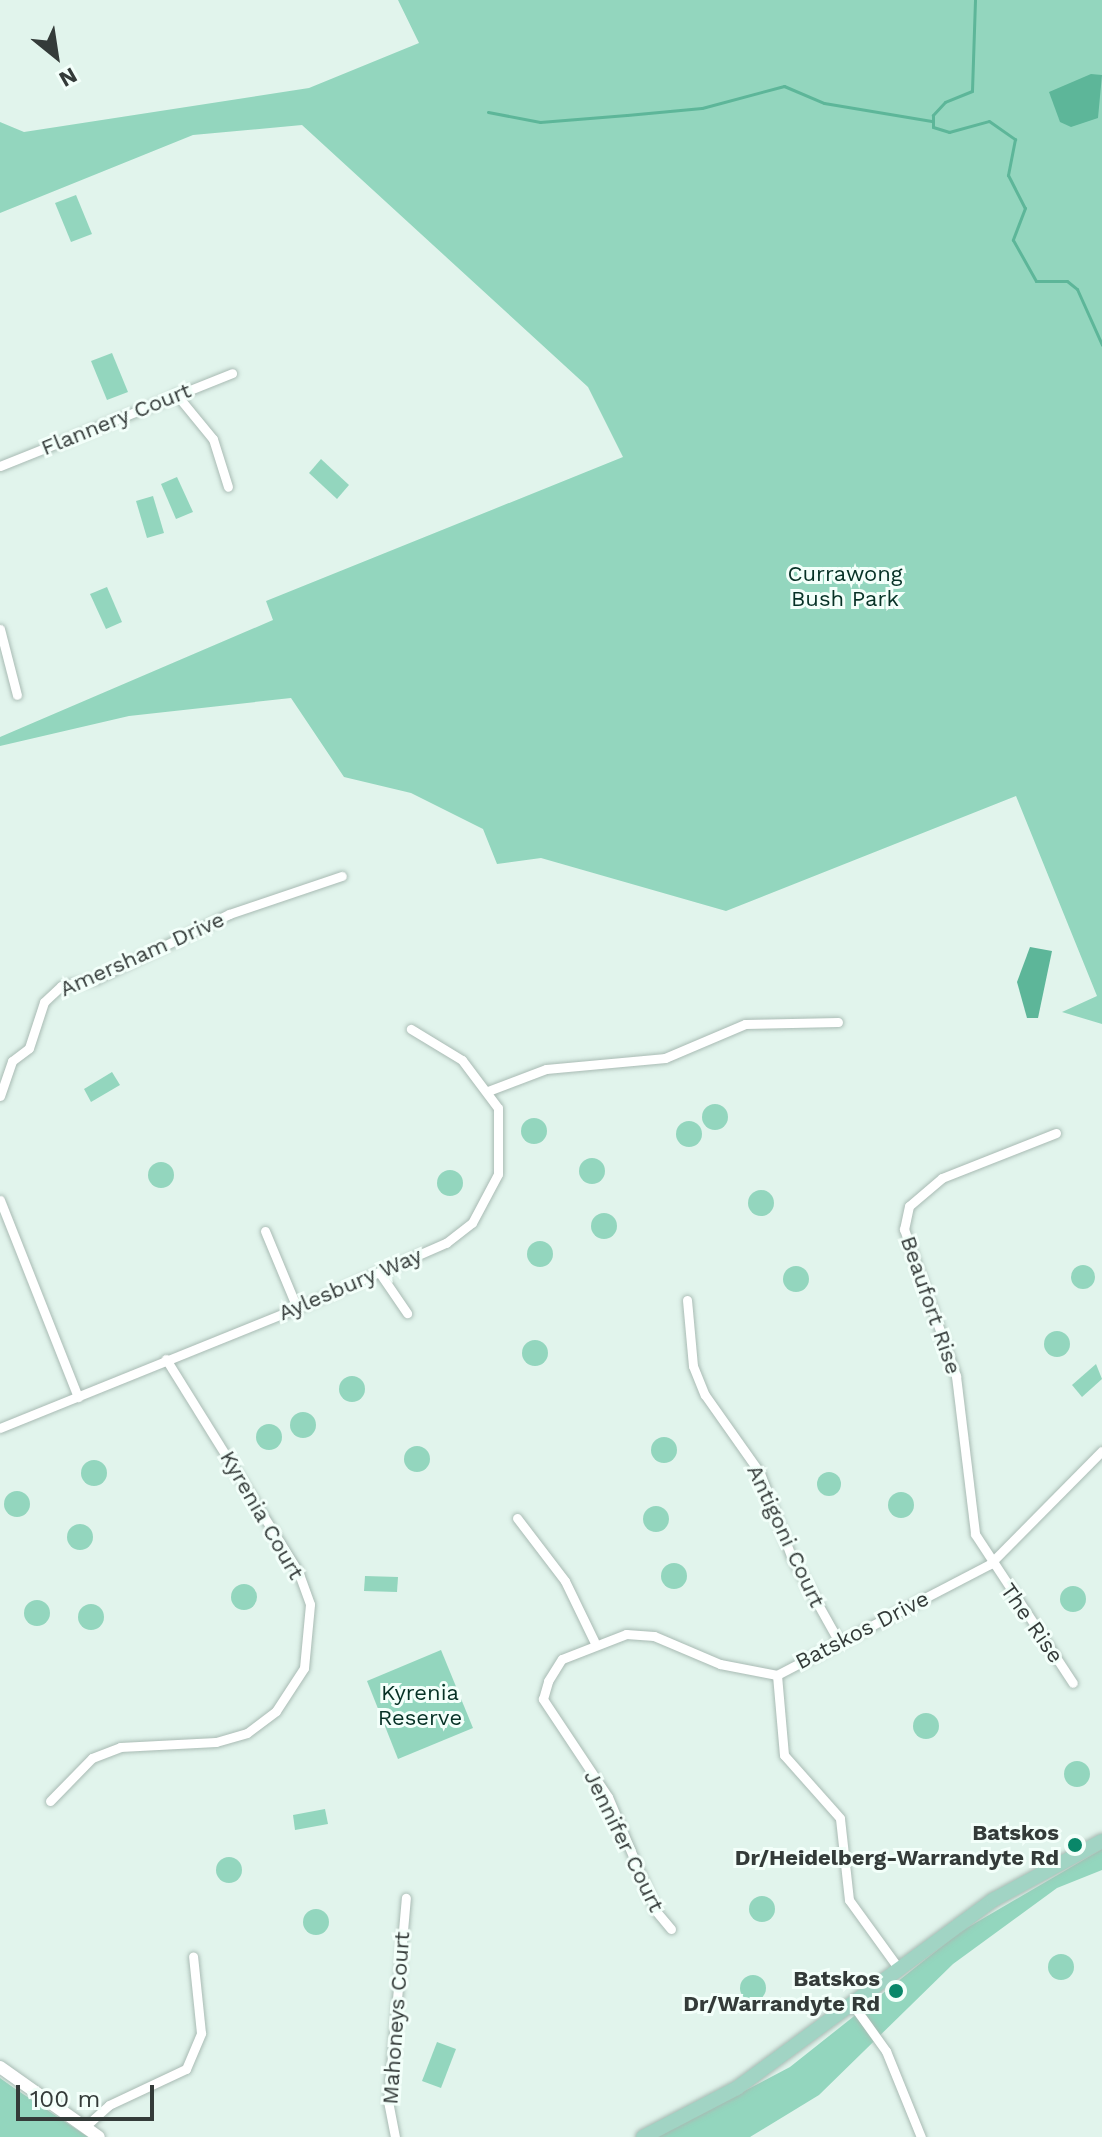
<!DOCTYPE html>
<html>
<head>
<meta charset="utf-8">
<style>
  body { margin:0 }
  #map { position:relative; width:1102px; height:2137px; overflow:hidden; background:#e1f4ec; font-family:"Work Sans",sans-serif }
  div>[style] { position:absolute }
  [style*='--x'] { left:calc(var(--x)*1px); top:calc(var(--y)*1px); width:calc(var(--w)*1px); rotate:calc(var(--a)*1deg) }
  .green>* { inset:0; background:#93d6be }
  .round { border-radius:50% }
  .water>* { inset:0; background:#5db699 }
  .stream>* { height:3px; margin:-1.5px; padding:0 1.5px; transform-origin:1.5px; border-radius:1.5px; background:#5db699 }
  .roads { filter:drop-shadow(0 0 2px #a9bbb4) drop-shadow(0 0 2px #a9bbb4) }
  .street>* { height:9px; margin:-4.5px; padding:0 4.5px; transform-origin:4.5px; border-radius:4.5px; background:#fff }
  .secondary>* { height:12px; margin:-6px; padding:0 6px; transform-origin:6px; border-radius:6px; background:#fff }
  .primary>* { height:14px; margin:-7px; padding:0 7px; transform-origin:7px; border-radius:7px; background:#a1d4c4 }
  .dots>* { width:22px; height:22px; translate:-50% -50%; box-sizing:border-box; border:4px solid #f3fffa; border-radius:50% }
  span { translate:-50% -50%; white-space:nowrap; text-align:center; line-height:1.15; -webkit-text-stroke:6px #f3fffa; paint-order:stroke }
  .street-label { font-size:22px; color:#343b39 }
  .park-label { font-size:22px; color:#063125 }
  .poi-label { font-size:22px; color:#343b39; font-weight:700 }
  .right { translate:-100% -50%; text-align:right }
  .north { position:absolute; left:16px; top:16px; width:80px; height:80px; -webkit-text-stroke:6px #f3fffa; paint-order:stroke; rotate:150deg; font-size:22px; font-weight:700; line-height:32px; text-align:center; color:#343b39 }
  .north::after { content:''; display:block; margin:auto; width:28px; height:36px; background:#343b39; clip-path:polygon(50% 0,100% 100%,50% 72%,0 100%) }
  .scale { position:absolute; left:16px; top:2085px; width:138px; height:36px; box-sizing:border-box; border:4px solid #343b39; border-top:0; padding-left:10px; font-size:24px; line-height:28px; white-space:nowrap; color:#343b39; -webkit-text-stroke:6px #f3fffa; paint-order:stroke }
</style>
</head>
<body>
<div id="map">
  <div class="green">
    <div style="clip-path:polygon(398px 0,1102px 0,1102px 1024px,1062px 1012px,1097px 996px,1016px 796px,726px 911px,541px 858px,497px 864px,483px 829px,411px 793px,344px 777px,291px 698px,129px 716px,0 746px,0 737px,273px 620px,266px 601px,623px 457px,588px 387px,302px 125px,193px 135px,0 213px,0 122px,24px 132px,309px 88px,419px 43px)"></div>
    <div style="clip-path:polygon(76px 195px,92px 234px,71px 242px,55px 203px)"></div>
    <div style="clip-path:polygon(112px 353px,128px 392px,107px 400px,91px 361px)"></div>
    <div style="clip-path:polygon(321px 459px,349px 485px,337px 499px,309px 473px)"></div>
    <div style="clip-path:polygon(177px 477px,193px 512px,176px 519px,161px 484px)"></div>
    <div style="clip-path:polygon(153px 496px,164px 533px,147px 538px,136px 501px)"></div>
    <div style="clip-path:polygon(107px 587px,122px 622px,106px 629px,90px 594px)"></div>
    <div style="clip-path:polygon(112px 1072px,120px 1085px,91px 1102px,84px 1089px)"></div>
    <div class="round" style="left:702px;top:1104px;width:26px;height:26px"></div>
    <div class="round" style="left:521px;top:1118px;width:26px;height:26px"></div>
    <div class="round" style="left:676px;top:1121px;width:26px;height:26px"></div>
    <div class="round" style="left:579px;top:1158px;width:26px;height:26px"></div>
    <div class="round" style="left:148px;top:1162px;width:26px;height:26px"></div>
    <div class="round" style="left:437px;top:1170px;width:26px;height:26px"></div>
    <div class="round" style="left:748px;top:1190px;width:26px;height:26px"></div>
    <div class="round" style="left:591px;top:1213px;width:26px;height:26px"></div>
    <div class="round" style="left:527px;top:1241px;width:26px;height:26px"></div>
    <div class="round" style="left:1071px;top:1265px;width:24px;height:24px"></div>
    <div class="round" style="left:783px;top:1266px;width:26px;height:26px"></div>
    <div class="round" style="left:1044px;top:1331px;width:26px;height:26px"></div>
    <div class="round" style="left:522px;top:1340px;width:26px;height:26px"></div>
    <div style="clip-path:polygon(1096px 1364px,1102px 1379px,1082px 1397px,1072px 1385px)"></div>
    <div class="round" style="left:339px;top:1376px;width:26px;height:26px"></div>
    <div class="round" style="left:290px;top:1412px;width:26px;height:26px"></div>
    <div class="round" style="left:256px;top:1424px;width:26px;height:26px"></div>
    <div class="round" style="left:651px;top:1437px;width:26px;height:26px"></div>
    <div class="round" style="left:404px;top:1446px;width:26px;height:26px"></div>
    <div class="round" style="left:81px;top:1460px;width:26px;height:26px"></div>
    <div class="round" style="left:817px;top:1472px;width:24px;height:24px"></div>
    <div class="round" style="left:4px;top:1491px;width:26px;height:26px"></div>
    <div class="round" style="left:888px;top:1492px;width:26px;height:26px"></div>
    <div class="round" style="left:643px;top:1506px;width:26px;height:26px"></div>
    <div class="round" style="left:67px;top:1524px;width:26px;height:26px"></div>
    <div class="round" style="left:661px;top:1563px;width:26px;height:26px"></div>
    <div style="clip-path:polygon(365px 1576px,398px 1577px,397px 1592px,364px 1591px)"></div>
    <div class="round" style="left:231px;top:1584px;width:26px;height:26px"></div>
    <div class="round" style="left:1060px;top:1586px;width:26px;height:26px"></div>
    <div class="round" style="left:24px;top:1600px;width:26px;height:26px"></div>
    <div class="round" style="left:78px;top:1604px;width:26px;height:26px"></div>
    <div style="clip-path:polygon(441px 1650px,473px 1728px,398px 1759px,367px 1681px)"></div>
    <div class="round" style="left:913px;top:1713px;width:26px;height:26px"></div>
    <div class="round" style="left:1064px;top:1761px;width:26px;height:26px"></div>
    <div style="clip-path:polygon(325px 1809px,328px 1824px,295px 1830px,293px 1815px)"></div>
    <div style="clip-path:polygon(1102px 1849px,1102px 1870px,1057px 1888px,953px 1964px,819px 2095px,750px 2137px,657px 2137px,790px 2067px,960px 1932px)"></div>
    <div class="round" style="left:216px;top:1857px;width:26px;height:26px"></div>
    <div class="round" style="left:749px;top:1896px;width:26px;height:26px"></div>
    <div class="round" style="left:303px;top:1909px;width:26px;height:26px"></div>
    <div class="round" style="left:1048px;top:1954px;width:26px;height:26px"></div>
    <div class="round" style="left:740px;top:1975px;width:26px;height:26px"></div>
    <div style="clip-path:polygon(437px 2042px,456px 2049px,441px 2088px,422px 2081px)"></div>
    <div style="clip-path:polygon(0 2078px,14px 2088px,88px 2137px,0 2137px)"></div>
  </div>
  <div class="water">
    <div style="clip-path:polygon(1091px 74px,1102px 75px,1098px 118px,1071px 127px,1060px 122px,1049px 92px)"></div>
    <div style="clip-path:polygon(1030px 947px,1052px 951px,1038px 1018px,1027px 1018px,1017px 982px)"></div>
  </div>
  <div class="stream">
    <div style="--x:975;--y:0;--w:91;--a:91.9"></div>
    <div style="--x:972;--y:91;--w:29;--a:158"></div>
    <div style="--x:945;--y:102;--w:18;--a:133"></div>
    <div style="--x:933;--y:115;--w:12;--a:90"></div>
    <div style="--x:933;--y:127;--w:17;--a:17"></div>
    <div style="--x:949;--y:132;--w:41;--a:-15.4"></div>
    <div style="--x:989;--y:121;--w:32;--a:35"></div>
    <div style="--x:1015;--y:139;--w:37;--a:101"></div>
    <div style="--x:1008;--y:175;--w:37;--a:63"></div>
    <div style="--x:1025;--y:208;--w:34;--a:111"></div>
    <div style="--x:1013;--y:240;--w:47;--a:60.7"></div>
    <div style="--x:1036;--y:281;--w:31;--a:0"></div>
    <div style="--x:1067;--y:281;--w:13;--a:39"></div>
    <div style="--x:1077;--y:289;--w:61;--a:65.9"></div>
    <div style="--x:488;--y:112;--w:53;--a:10.9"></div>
    <div style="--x:540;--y:122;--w:87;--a:-4.6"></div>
    <div style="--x:627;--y:115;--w:75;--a:-5.3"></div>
    <div style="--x:702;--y:108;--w:85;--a:-15"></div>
    <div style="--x:784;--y:86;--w:43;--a:23"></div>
    <div style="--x:824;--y:103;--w:109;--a:9.5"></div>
  </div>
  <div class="roads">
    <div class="street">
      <div style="--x:176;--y:394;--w:58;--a:50.6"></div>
      <div style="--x:213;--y:439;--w:50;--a:72.6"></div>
      <div style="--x:0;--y:466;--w:250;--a:-21.8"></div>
      <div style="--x:0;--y:629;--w:68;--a:75.6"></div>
      <div style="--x:488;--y:1091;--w:62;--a:-20.8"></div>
      <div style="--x:546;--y:1069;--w:120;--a:-5.3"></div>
      <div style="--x:665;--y:1058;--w:87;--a:-23"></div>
      <div style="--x:745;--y:1024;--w:93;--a:-1.2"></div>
      <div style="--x:0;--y:1096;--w:37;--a:-71"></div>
      <div style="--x:12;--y:1061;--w:21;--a:-37"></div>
      <div style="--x:29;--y:1048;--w:48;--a:-71.9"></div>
      <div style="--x:44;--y:1002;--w:23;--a:-43"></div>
      <div style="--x:61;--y:986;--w:36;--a:-11"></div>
      <div style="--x:96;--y:979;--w:148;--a:-26"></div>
      <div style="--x:229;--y:914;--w:119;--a:-18.6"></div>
      <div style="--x:1056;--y:1133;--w:123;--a:158.5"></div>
      <div style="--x:942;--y:1178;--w:43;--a:139.7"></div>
      <div style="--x:909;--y:1206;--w:24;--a:102"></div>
      <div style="--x:904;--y:1229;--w:156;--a:70.5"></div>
      <div style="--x:956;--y:1376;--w:159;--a:83.1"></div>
      <div style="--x:975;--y:1534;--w:178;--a:56.7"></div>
      <div style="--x:0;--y:1200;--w:212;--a:68.4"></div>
      <div style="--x:265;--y:1231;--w:83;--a:67.4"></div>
      <div style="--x:379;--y:1272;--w:50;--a:55.7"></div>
      <div style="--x:687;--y:1300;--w:66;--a:84.8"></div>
      <div style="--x:693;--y:1366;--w:31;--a:68"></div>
      <div style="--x:705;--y:1395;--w:95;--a:54.8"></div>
      <div style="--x:760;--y:1473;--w:89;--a:69.5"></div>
      <div style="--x:791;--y:1556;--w:96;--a:60.8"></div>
      <div style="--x:0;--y:1428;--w:320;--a:-22"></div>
      <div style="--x:297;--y:1308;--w:163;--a:-23.6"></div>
      <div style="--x:446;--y:1243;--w:33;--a:-38"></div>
      <div style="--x:472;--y:1223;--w:55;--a:-62"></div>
      <div style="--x:498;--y:1174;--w:66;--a:-90"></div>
      <div style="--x:498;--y:1108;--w:60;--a:-126.9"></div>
      <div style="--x:462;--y:1060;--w:60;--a:-148.7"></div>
      <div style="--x:517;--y:1518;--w:79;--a:52.7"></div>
      <div style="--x:565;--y:1581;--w:67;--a:64.2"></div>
      <div style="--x:50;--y:1801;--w:60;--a:-45.7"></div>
      <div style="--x:92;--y:1758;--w:30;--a:-21"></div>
      <div style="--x:120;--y:1747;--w:96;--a:-3"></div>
      <div style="--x:216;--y:1742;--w:32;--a:-16"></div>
      <div style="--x:247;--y:1733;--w:36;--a:-37"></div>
      <div style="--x:276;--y:1711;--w:51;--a:-56.9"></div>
      <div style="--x:304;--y:1668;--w:64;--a:-84.6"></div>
      <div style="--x:310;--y:1604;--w:33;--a:-110"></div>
      <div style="--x:299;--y:1573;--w:252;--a:-121.9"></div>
      <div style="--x:671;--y:1929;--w:23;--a:-130"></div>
      <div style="--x:656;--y:1911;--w:124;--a:-112.8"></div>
      <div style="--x:608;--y:1797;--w:118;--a:-123.6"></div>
      <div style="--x:543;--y:1699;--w:19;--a:-74"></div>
      <div style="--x:548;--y:1681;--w:26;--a:-58"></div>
      <div style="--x:562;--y:1659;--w:69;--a:-21.3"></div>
      <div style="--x:626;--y:1634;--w:28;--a:4"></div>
      <div style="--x:654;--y:1636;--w:72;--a:23"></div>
      <div style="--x:720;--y:1664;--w:58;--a:10.9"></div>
      <div style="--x:899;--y:1969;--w:85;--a:-125.9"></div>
      <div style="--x:849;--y:1900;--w:82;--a:-96.3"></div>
      <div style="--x:840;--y:1818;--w:84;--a:-131.6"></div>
      <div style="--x:784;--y:1755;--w:80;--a:-95"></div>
      <div style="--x:777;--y:1675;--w:240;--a:-27.5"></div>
      <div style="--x:990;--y:1564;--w:159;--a:-45.3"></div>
      <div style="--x:853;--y:2005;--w:57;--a:54.3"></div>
      <div style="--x:886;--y:2051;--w:93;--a:67.9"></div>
      <div style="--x:88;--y:2124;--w:28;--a:-42"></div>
      <div style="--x:109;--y:2105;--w:85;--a:-25.1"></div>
      <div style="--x:186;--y:2069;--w:39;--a:-67"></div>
      <div style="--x:201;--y:2033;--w:77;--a:-95.9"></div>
      <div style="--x:395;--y:2137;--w:36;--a:-101"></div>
      <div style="--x:388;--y:2102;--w:205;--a:-85"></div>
    </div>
    <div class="secondary">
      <div style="--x:0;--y:2067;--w:121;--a:35.3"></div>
    </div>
    <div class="primary">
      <div style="--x:643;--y:2137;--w:106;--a:-27.5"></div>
      <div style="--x:737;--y:2088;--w:318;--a:-36.3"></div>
      <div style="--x:993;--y:1900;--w:124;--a:-28.4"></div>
    </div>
  </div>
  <div class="dots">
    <div style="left:1075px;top:1845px;background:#098769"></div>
    <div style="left:896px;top:1991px;background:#098769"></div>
  </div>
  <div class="street-label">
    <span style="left:116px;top:419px;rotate:-22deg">Flannery Court</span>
    <span style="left:142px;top:954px;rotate:-24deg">Amersham Drive</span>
    <span style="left:350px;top:1284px;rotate:-23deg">Aylesbury Way</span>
    <span style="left:931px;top:1305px;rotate:71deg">Beaufort Rise</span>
    <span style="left:262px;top:1515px;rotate:60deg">Kyrenia Court</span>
    <span style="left:786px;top:1536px;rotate:65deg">Antigoni Court</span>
    <span style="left:1032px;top:1623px;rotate:55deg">The Rise</span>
    <span style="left:862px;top:1630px;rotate:-27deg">Batskos Drive</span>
    <span style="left:624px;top:1841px;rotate:64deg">Jennifer Court</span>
    <span style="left:396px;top:2018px;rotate:-86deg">Mahoneys Court</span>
  </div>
  <div class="park-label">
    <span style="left:845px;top:586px">Currawong<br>Bush Park</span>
    <span style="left:420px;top:1705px">Kyrenia<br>Reserve</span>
  </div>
  <div class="poi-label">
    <span class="right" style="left:1059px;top:1845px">Batskos<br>Dr/Heidelberg-Warrandyte Rd</span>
    <span class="right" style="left:880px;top:1991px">Batskos<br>Dr/Warrandyte Rd</span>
  </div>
  <div class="north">N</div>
  <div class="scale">100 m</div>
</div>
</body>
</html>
